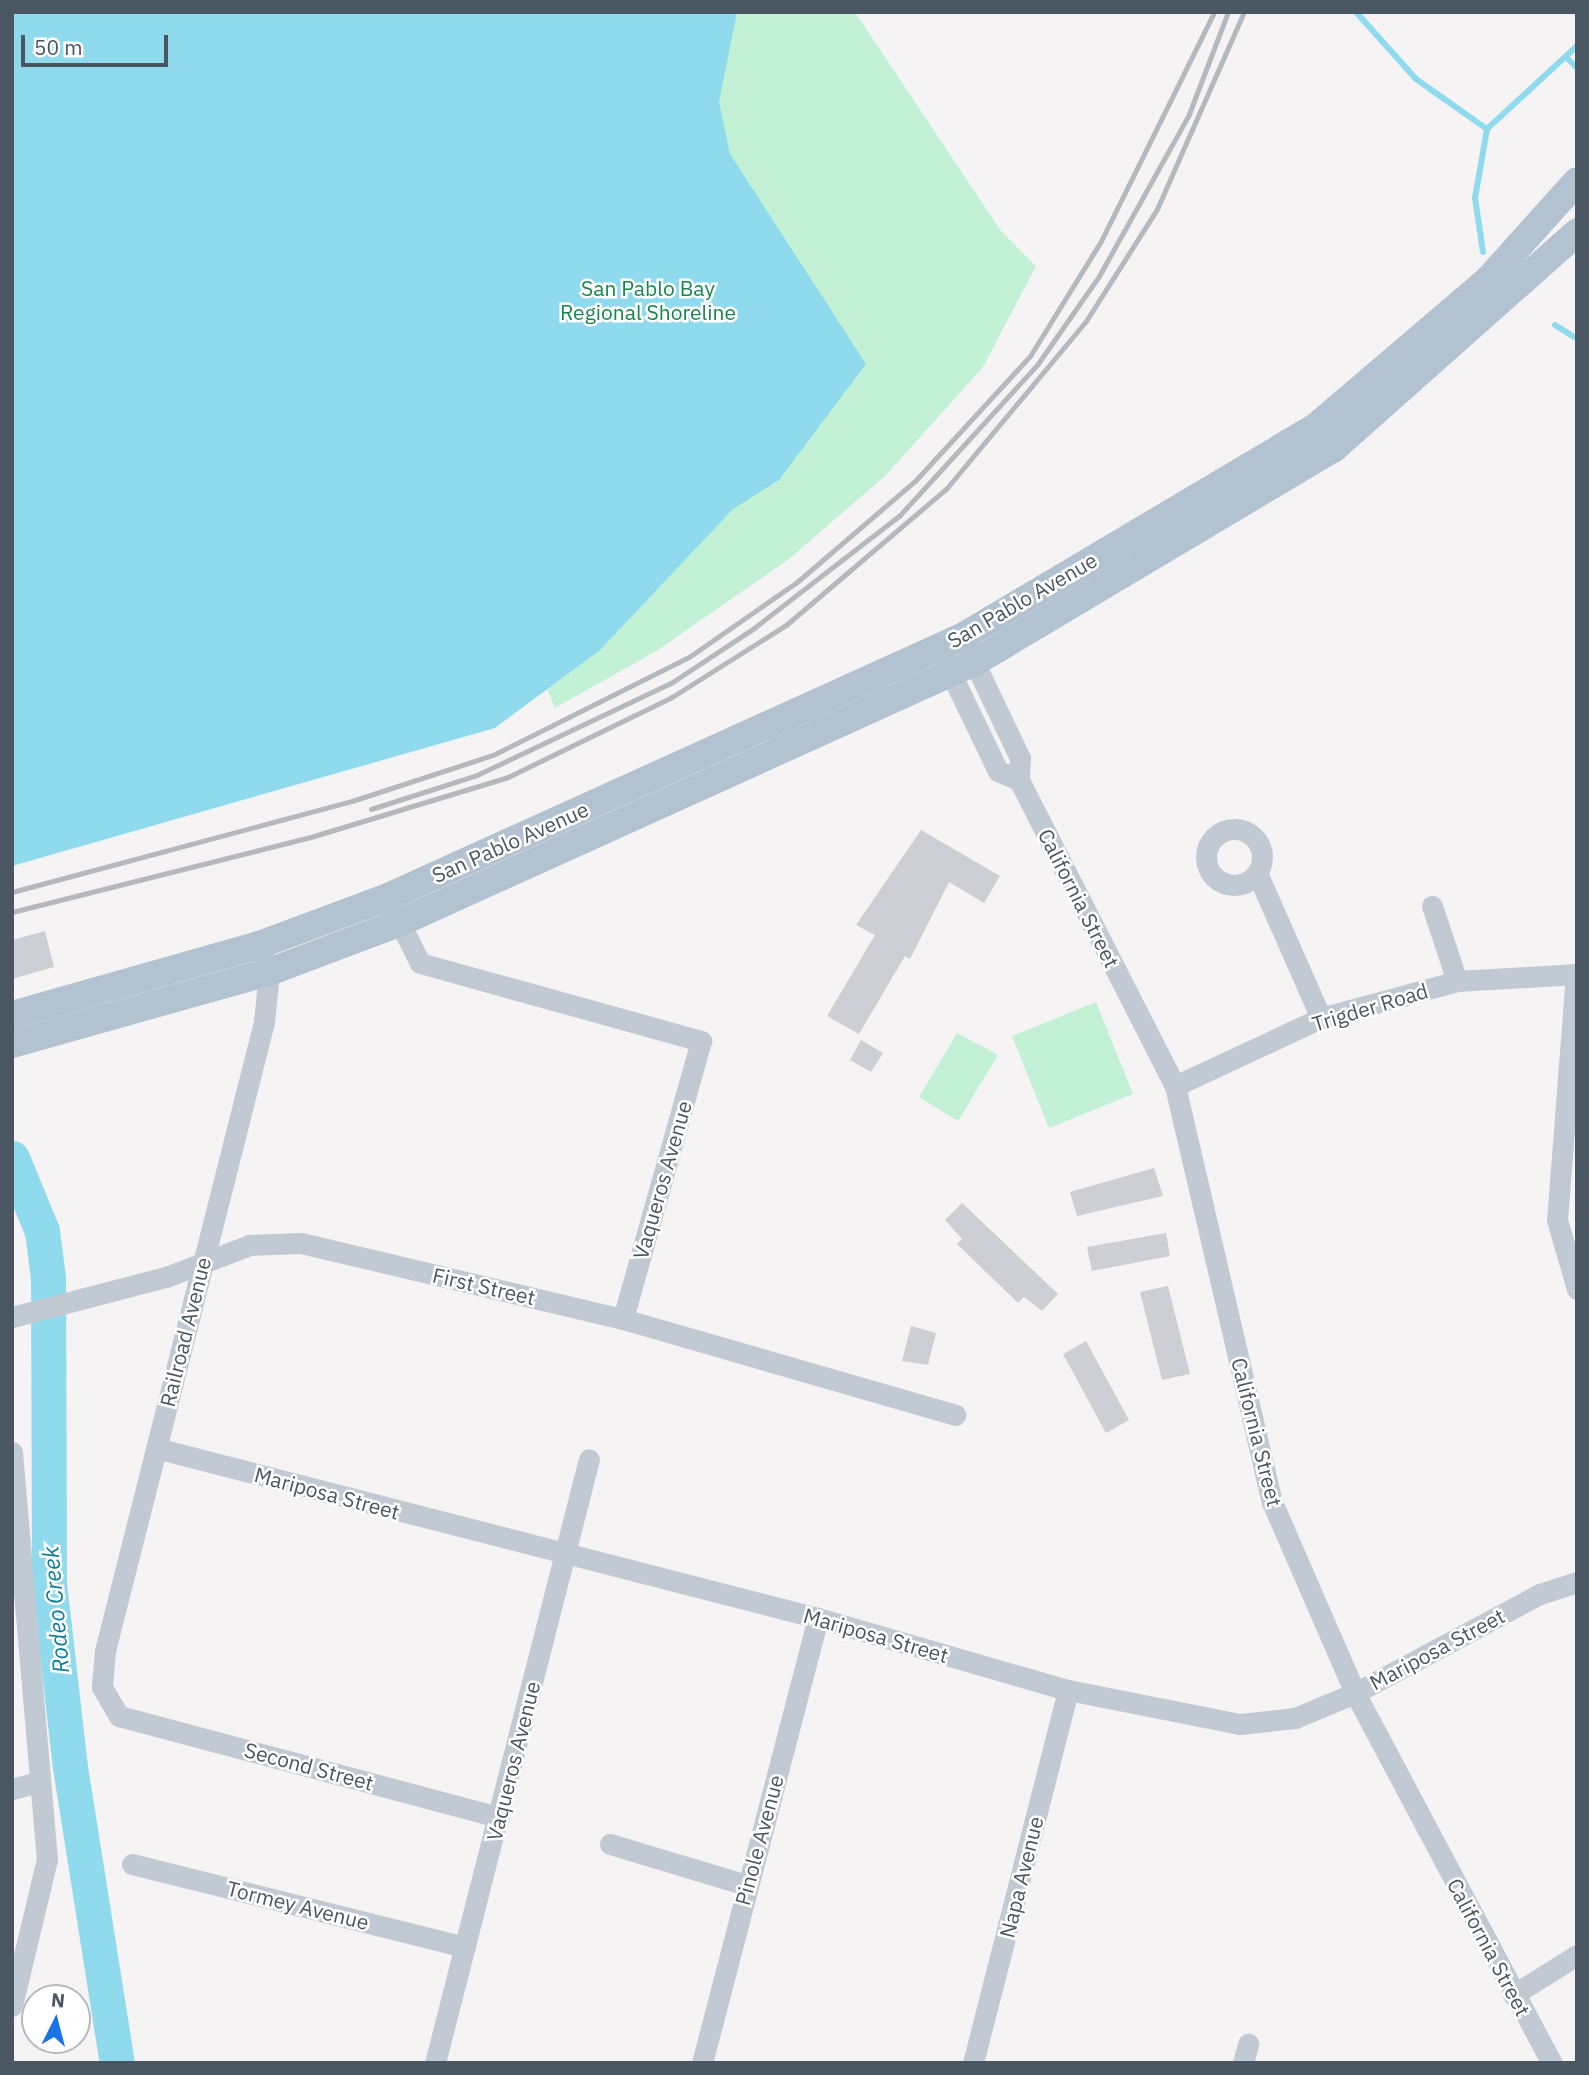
<!DOCTYPE html>
<html>
<head>
<meta charset="utf-8">
<style>
  body { margin:0 }
  #map { position:relative; width:1589px; height:2075px; overflow:hidden; background:#f5f3f3; font-family:"IBM Plex Sans",sans-serif }
  div>[style] { position:absolute }
  [style*='--x'] { left:calc(var(--x)*1px); top:calc(var(--y)*1px); width:calc(var(--w)*1px); rotate:calc(var(--a)*1deg) }
  .green>* { inset:0; background:#c3f1d5 }
  .water>* { inset:0; background:#90daee }
  .stream>* { height:6px; margin:-3px; padding:0 3px; transform-origin:3px; border-radius:3px; background:#90daee }
  .river>* { height:35px; margin:-17.5px; padding:0 17.5px; transform-origin:17.5px; border-radius:17.5px; background:#90daee }
  .building>* { inset:0; background:#cdcfd5 }
  .minor>* { height:21px; margin:-10.5px; padding:0 10.5px; transform-origin:10.5px; border-radius:10.5px; background:#c1cad2 }
  .minor>.ring { margin:-10.5px; padding:0; box-sizing:content-box; background:none; border:21px solid #c1cad2; border-radius:50% }
  .major>* { height:28px; margin:-14px; padding:0 14px; transform-origin:14px; border-radius:14px; background:#b3c2d1 }
  .rail>* { height:5px; margin:-2.5px; padding:0 2.5px; transform-origin:2.5px; border-radius:2.5px; background:#b5b8bd }
  span { translate:-50% -50%; white-space:nowrap; text-align:center; line-height:1.15; -webkit-text-stroke:5px #fff; paint-order:stroke }
  .park-label { font-size:21px; color:#17864f }
  .street-label { font-size:21px; color:#4a5661 }
  .water-label { font-size:23px; color:#0c7c9b; font-style:italic }
  .frame { position:absolute; inset:0; border:14px solid #4a5661; pointer-events:none }
  .north { position:absolute; left:21px; top:1984px; width:70px; height:70px; box-sizing:border-box; background:#fff; border:2px solid #b7bbc0; border-radius:50%; rotate:6deg; font-size:19px; font-weight:700; line-height:28px; text-align:center; color:#4a5661 }
  .north::after { content:''; display:block; margin:auto; width:24px; height:32px; background:#1a73e8; clip-path:polygon(50% 0,100% 100%,50% 72%,0 100%) }
  .scale { position:absolute; left:21px; top:35px; width:147px; height:32px; box-sizing:border-box; border:4px solid #4a5661; border-top:0; padding-left:9px; font-size:21px; line-height:24px; white-space:nowrap; color:#4a5661; -webkit-text-stroke:5px #fff; paint-order:stroke }
</style>
</head>
<body>
<div id="map">
  <div class="green">
    <div style="clip-path:polygon(12px 12px,855px 12px,1001px 231px,1036px 266px,983px 367px,886px 475px,789px 559px,658px 650px,555px 708px,547px 689px)"></div>
    <div style="clip-path:polygon(1096px 1002px,1133px 1094px,1049px 1128px,1012px 1036px)"></div>
    <div style="clip-path:polygon(957px 1033px,998px 1055px,958px 1121px,919px 1097px)"></div>
  </div>
  <div class="water">
    <div style="clip-path:polygon(12px 12px,737px 12px,719px 102px,730px 154px,866px 364px,779px 480px,733px 509px,600px 650px,495px 728px,12px 866px)"></div>
  </div>
  <div class="stream">
    <div style="--x:1356;--y:12;--w:90;--a:48.2"></div>
    <div style="--x:1416;--y:79;--w:87;--a:35.2"></div>
    <div style="--x:1567;--y:58;--w:14;--a:45"></div>
    <div style="--x:1483;--y:252;--w:55;--a:-98.4"></div>
    <div style="--x:1475;--y:198;--w:70;--a:-80.1"></div>
    <div style="--x:1487;--y:129;--w:122;--a:-42.7"></div>
    <div style="--x:1555;--y:325;--w:26;--a:32"></div>
  </div>
  <div class="river">
    <div style="--x:12;--y:1158;--w:79;--a:67.7"></div>
    <div style="--x:42;--y:1231;--w:47;--a:82.7"></div>
    <div style="--x:48;--y:1278;--w:305;--a:89.8"></div>
    <div style="--x:49;--y:1583;--w:185;--a:83.5"></div>
    <div style="--x:70;--y:1767;--w:300;--a:81"></div>
  </div>
  <div class="building">
    <div style="clip-path:polygon(921px 830px,1000px 876px,984px 903px,949px 882px,910px 959px,905px 956px,859px 1034px,827px 1016px,875px 935px,856px 925px)"></div>
    <div style="clip-path:polygon(45px 931px,54px 967px,12px 979px,12px 940px)"></div>
    <div style="clip-path:polygon(861px 1040px,883px 1053px,871px 1072px,850px 1060px)"></div>
    <div style="clip-path:polygon(1154px 1168px,1163px 1196px,1077px 1216px,1070px 1192px)"></div>
    <div style="clip-path:polygon(962px 1203px,1058px 1294px,1042px 1311px,1024px 1297px,1018px 1303px,957px 1244px,962px 1239px,945px 1220px)"></div>
    <div style="clip-path:polygon(1166px 1233px,1170px 1256px,1092px 1271px,1087px 1247px)"></div>
    <div style="clip-path:polygon(1168px 1286px,1190px 1374px,1162px 1380px,1140px 1292px)"></div>
    <div style="clip-path:polygon(911px 1326px,936px 1333px,928px 1365px,902px 1361px)"></div>
    <div style="clip-path:polygon(1086px 1341px,1129px 1420px,1106px 1433px,1063px 1354px)"></div>
  </div>
  <div class="minor">
    <div style="--x:968;--y:649;--w:121;--a:64.5"></div>
    <div style="--x:1020;--y:758;--w:22;--a:93"></div>
    <div style="--x:1019;--y:780;--w:343;--a:63"></div>
    <div style="--x:1175;--y:1086;--w:427;--a:76.9"></div>
    <div style="--x:1272;--y:1502;--w:208;--a:66.5"></div>
    <div style="--x:1355;--y:1693;--w:419;--a:62"></div>
    <div style="--x:945;--y:661;--w:122;--a:64.3"></div>
    <div style="--x:998;--y:771;--w:23;--a:23"></div>
    <div class="ring" style="left:1206px;top:829px;width:35px;height:35px"></div>
    <div style="--x:1257;--y:873;--w:158;--a:66.2"></div>
    <div style="--x:1432;--y:906;--w:79;--a:71.6"></div>
    <div style="--x:394;--y:911;--w:58;--a:63.4"></div>
    <div style="--x:420;--y:963;--w:292;--a:15.5"></div>
    <div style="--x:701;--y:1041;--w:289;--a:105.7"></div>
    <div style="--x:259;--y:945;--w:29;--a:70"></div>
    <div style="--x:269;--y:972;--w:50;--a:95.7"></div>
    <div style="--x:264;--y:1022;--w:649;--a:104.19"></div>
    <div style="--x:105;--y:1651;--w:36;--a:95"></div>
    <div style="--x:102;--y:1687;--w:34;--a:60"></div>
    <div style="--x:119;--y:1716;--w:393;--a:14.9"></div>
    <div style="--x:1576;--y:974;--w:247;--a:94.4"></div>
    <div style="--x:1557;--y:1220;--w:72;--a:73.8"></div>
    <div style="--x:1175;--y:1086;--w:161;--a:-25"></div>
    <div style="--x:1321;--y:1018;--w:141;--a:-15.2"></div>
    <div style="--x:1457;--y:981;--w:120;--a:-3.3"></div>
    <div style="--x:12;--y:1317;--w:159;--a:-14.6"></div>
    <div style="--x:166;--y:1277;--w:90;--a:-20.9"></div>
    <div style="--x:250;--y:1245;--w:51;--a:-2.2"></div>
    <div style="--x:301;--y:1243;--w:331;--a:13.3"></div>
    <div style="--x:623;--y:1319;--w:346;--a:16.1"></div>
    <div style="--x:156;--y:1448;--w:683;--a:14.4"></div>
    <div style="--x:818;--y:1618;--w:260;--a:16.1"></div>
    <div style="--x:1068;--y:1690;--w:175;--a:11.2"></div>
    <div style="--x:1240;--y:1724;--w:55;--a:-6.2"></div>
    <div style="--x:1295;--y:1718;--w:65;--a:-22.6"></div>
    <div style="--x:1355;--y:1693;--w:210;--a:-28.2"></div>
    <div style="--x:1540;--y:1594;--w:39;--a:-18"></div>
    <div style="--x:12;--y:1452;--w:409;--a:85.1"></div>
    <div style="--x:47;--y:1859;--w:151;--a:103.4"></div>
    <div style="--x:12;--y:1789;--w:28;--a:-15"></div>
    <div style="--x:610;--y:1844;--w:143;--a:16.7"></div>
    <div style="--x:132;--y:1864;--w:343;--a:14"></div>
    <div style="--x:1513;--y:1995;--w:75;--a:-32"></div>
    <div style="--x:435;--y:2063;--w:623;--a:-75.7"></div>
    <div style="--x:702;--y:2063;--w:460;--a:-75.4"></div>
    <div style="--x:973;--y:2063;--w:385;--a:-75.7"></div>
    <div style="--x:1243;--y:2063;--w:20;--a:-75"></div>
  </div>
  <div class="major">
    <div style="--x:12;--y:1015;--w:257;--a:-15.8"></div>
    <div style="--x:259;--y:945;--w:138;--a:-20.4"></div>
    <div style="--x:388;--y:897;--w:630;--a:-24.37"></div>
    <div style="--x:962;--y:637;--w:413;--a:-30.7"></div>
    <div style="--x:1317;--y:426;--w:225;--a:-40.5"></div>
    <div style="--x:1488;--y:280;--w:133;--a:-48"></div>
    <div style="--x:12;--y:1044;--w:267;--a:-15.7"></div>
    <div style="--x:269;--y:972;--w:139;--a:-20.7"></div>
    <div style="--x:399;--y:923;--w:632;--a:-24.38"></div>
    <div style="--x:975;--y:662;--w:417;--a:-30.8"></div>
    <div style="--x:1333;--y:449;--w:327;--a:-41.6"></div>
  </div>
  <div class="rail">
    <div style="--x:371;--y:809;--w:111;--a:-17.8"></div>
    <div style="--x:477;--y:775;--w:215;--a:-25.4"></div>
    <div style="--x:671;--y:683;--w:100;--a:-33.5"></div>
    <div style="--x:754;--y:628;--w:183;--a:-37.7"></div>
    <div style="--x:899;--y:516;--w:205;--a:-47.6"></div>
    <div style="--x:1037;--y:365;--w:108;--a:-55.1"></div>
    <div style="--x:1099;--y:276;--w:185;--a:-60.9"></div>
    <div style="--x:1189;--y:114;--w:109;--a:-69.1"></div>
    <div style="--x:12;--y:892;--w:355;--a:-15"></div>
    <div style="--x:355;--y:800;--w:145;--a:-18.1"></div>
    <div style="--x:493;--y:755;--w:219;--a:-26.6"></div>
    <div style="--x:689;--y:657;--w:131;--a:-34.8"></div>
    <div style="--x:797;--y:582;--w:155;--a:-40.6"></div>
    <div style="--x:915;--y:481;--w:170;--a:-47.4"></div>
    <div style="--x:1030;--y:356;--w:135;--a:-58.3"></div>
    <div style="--x:1101;--y:241;--w:255;--a:-63.7"></div>
    <div style="--x:12;--y:912;--w:311;--a:-14.1"></div>
    <div style="--x:314;--y:836;--w:203;--a:-16.9"></div>
    <div style="--x:508;--y:777;--w:182;--a:-26"></div>
    <div style="--x:672;--y:697;--w:135;--a:-32.3"></div>
    <div style="--x:786;--y:625;--w:210;--a:-40.4"></div>
    <div style="--x:946;--y:489;--w:219;--a:-50.2"></div>
    <div style="--x:1086;--y:321;--w:133;--a:-57.6"></div>
    <div style="--x:1157;--y:209;--w:215;--a:-66.2"></div>
  </div>
  <div class="park-label">
    <span style="left:648px;top:300px">San Pablo Bay<br>Regional Shoreline</span>
  </div>
  <div class="street-label">
    <span style="left:1022px;top:600px;rotate:-30deg">San Pablo Avenue</span>
    <span style="left:510px;top:842px;rotate:-24deg">San Pablo Avenue</span>
    <span style="left:1079px;top:898px;rotate:63deg">California Street</span>
    <span style="left:1370px;top:1007px;rotate:-17deg">Trigder Road</span>
    <span style="left:662px;top:1180px;rotate:-74deg">Vaqueros Avenue</span>
    <span style="left:484px;top:1286px;rotate:13deg">First Street</span>
    <span style="left:185px;top:1332px;rotate:-76deg">Railroad Avenue</span>
    <span style="left:1257px;top:1432px;rotate:76deg">California Street</span>
    <span style="left:327px;top:1493px;rotate:15deg">Mariposa Street</span>
    <span style="left:876px;top:1635px;rotate:16deg">Mariposa Street</span>
    <span style="left:1437px;top:1649px;rotate:-28deg">Mariposa Street</span>
    <span style="left:513px;top:1761px;rotate:-76deg">Vaqueros Avenue</span>
    <span style="left:309px;top:1766px;rotate:15deg">Second Street</span>
    <span style="left:759px;top:1840px;rotate:-75deg">Pinole Avenue</span>
    <span style="left:1021px;top:1877px;rotate:-76deg">Napa Avenue</span>
    <span style="left:298px;top:1905px;rotate:14deg">Tormey Avenue</span>
    <span style="left:1489px;top:1947px;rotate:62deg">California Street</span>
  </div>
  <div class="water-label">
    <span style="left:55px;top:1610px;rotate:-95deg">Rodeo Creek</span>
  </div>
  <div class="frame"></div>
  <div class="north">N</div>
  <div class="scale">50 m</div>
</div>
</body>
</html>
